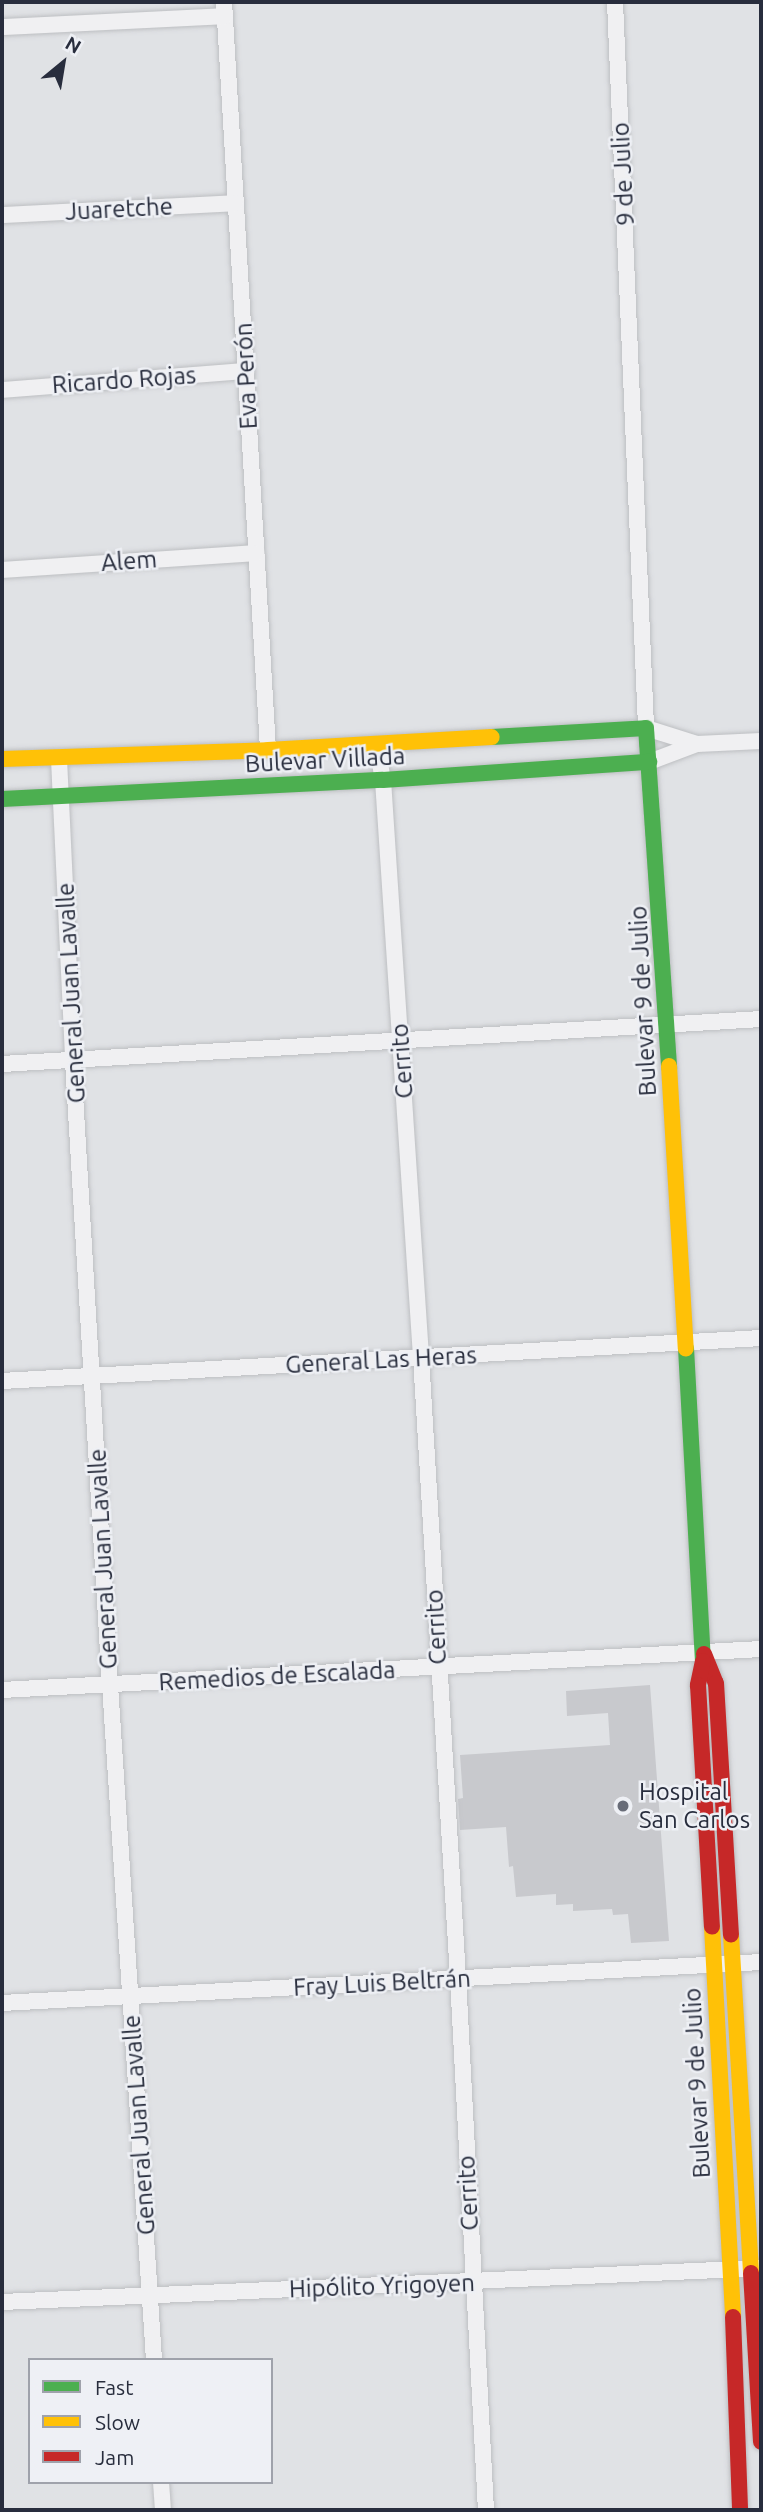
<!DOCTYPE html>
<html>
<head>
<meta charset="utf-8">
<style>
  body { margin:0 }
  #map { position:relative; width:763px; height:2512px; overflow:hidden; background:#e0e2e5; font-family:Ubuntu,sans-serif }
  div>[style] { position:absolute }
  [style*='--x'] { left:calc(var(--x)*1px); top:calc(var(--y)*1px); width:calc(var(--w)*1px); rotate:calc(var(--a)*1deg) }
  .building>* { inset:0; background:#c8c9cd }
  .roads { filter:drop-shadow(0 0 2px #bdbfc2) drop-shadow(0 0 2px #bdbfc2) }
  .street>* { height:16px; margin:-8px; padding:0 8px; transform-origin:8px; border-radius:8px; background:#f0f0f2 }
  .fast>* { height:16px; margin:-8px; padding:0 8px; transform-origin:8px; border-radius:8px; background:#4caf50 }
  .slow>* { height:16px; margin:-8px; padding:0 8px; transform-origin:8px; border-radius:8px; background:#ffc107 }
  .jam>* { height:16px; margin:-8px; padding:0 8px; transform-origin:8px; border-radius:8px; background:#c62828 }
  .dots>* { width:19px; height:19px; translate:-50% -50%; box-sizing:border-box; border:4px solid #eef0f5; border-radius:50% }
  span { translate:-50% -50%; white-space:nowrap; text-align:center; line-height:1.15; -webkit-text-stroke:5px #eef0f5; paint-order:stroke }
  .street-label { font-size:24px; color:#282d3d }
  .poi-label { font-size:24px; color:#282d3d }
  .left { translate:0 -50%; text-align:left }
  .frame { position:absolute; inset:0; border:4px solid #282d3d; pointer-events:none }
  .legend { position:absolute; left:28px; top:2358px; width:245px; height:126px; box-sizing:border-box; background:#eef0f5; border:2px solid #9fa2ab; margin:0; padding:9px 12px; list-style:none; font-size:21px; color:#282d3d }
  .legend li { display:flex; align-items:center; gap:14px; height:35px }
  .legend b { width:35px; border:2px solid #9fa2ab }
  .north { position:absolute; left:28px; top:28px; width:70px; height:70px; -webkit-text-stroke:5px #eef0f5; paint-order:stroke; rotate:30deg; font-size:19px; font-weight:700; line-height:28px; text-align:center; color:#282d3d }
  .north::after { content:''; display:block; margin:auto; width:24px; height:32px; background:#282d3d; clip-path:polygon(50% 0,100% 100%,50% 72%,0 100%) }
</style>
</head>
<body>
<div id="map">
  <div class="building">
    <div style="clip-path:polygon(650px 1685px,669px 1941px,631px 1943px,628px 1914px,613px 1915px,612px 1909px,573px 1911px,573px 1904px,556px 1905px,556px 1894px,516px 1897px,513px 1866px,509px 1867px,506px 1827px,460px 1830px,458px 1799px,463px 1798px,460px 1755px,610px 1745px,608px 1713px,567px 1716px,566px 1691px)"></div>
  </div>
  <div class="roads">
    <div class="street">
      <div style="--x:224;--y:2;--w:749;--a:86.63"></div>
      <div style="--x:615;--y:2;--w:727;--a:87.55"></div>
      <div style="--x:646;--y:728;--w:53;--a:17.4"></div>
      <div style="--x:2;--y:27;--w:223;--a:-2.8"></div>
      <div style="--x:2;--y:215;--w:234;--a:-2.9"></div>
      <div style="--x:2;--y:390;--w:245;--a:-4.5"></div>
      <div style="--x:2;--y:570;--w:255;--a:-3.8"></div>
      <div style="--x:377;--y:744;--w:36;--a:81"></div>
      <div style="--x:383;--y:780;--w:578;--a:86.23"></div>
      <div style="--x:421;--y:1357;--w:622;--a:86.59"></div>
      <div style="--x:458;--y:1978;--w:533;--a:86.99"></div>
      <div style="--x:59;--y:759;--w:302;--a:87.3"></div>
      <div style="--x:73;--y:1061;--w:625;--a:86.61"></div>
      <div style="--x:110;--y:1685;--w:676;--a:86.27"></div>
      <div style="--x:649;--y:762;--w:51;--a:-20.6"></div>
      <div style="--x:697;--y:744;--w:64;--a:-2.7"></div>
      <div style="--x:2;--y:1064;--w:760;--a:-3.39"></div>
      <div style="--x:2;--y:1381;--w:760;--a:-3.24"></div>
      <div style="--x:2;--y:1690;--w:760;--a:-3.09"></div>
      <div style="--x:2;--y:2003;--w:760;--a:-3.09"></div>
      <div style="--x:2;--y:2302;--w:760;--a:-2.56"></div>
      <div style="--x:161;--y:2482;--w:28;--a:86"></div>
    </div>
    <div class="fast">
      <div style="--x:492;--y:737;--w:154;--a:-3.3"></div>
      <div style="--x:646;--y:728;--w:339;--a:86.1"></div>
      <div style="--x:2;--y:799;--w:381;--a:-2.9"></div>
      <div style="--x:383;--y:780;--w:267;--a:-3.9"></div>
      <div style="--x:686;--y:1348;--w:313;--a:86.9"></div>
    </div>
    <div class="slow">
      <div style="--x:2;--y:759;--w:266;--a:-1.9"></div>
      <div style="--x:268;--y:750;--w:224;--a:-3.3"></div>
      <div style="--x:669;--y:1066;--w:283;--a:86.6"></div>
      <div style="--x:712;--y:1927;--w:391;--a:86.9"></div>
      <div style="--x:731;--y:1935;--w:339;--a:86.6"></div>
    </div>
    <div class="jam">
      <div style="--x:704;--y:1654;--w:31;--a:68"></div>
      <div style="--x:716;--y:1683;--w:252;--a:86.6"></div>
      <div style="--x:703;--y:1661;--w:25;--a:102"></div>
      <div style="--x:698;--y:1685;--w:242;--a:86.7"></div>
      <div style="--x:751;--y:2273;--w:169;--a:86.6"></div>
      <div style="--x:733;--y:2317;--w:193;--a:87.9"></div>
    </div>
  </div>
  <div class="dots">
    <div style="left:623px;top:1806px;background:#686c78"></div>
  </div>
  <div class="street-label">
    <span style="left:623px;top:174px;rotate:-93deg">9 de Julio</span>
    <span style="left:119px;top:209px;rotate:-3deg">Juaretche</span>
    <span style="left:246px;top:376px;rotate:-93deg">Eva Perón</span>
    <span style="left:124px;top:380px;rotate:-4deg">Ricardo Rojas</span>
    <span style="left:129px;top:561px;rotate:-4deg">Alem</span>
    <span style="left:325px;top:760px;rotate:-3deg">Bulevar Villada</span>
    <span style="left:71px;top:993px;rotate:-93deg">General Juan Lavalle</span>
    <span style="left:643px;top:1001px;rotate:-93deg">Bulevar 9 de Julio</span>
    <span style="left:402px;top:1061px;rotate:-94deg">Cerrito</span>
    <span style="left:381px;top:1360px;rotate:-3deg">General Las Heras</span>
    <span style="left:103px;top:1559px;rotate:-93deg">General Juan Lavalle</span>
    <span style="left:436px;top:1627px;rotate:-93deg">Cerrito</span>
    <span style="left:277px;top:1676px;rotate:-3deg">Remedios de Escalada</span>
    <span style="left:382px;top:1983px;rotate:-3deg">Fray Luis Beltrán</span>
    <span style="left:697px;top:2083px;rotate:-93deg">Bulevar 9 de Julio</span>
    <span style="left:139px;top:2125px;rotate:-94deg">General Juan Lavalle</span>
    <span style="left:468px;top:2193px;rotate:-93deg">Cerrito</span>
    <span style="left:382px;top:2286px;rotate:-2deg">Hipólito Yrigoyen</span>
  </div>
  <div class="poi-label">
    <span class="left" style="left:639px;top:1806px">Hospital<br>San Carlos</span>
  </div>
  <div class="frame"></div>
  <ul class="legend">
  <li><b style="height:9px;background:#4caf50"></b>Fast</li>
  <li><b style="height:9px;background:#ffc107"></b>Slow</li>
  <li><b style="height:9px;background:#c62828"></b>Jam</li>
  </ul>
  <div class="north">N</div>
</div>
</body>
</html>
